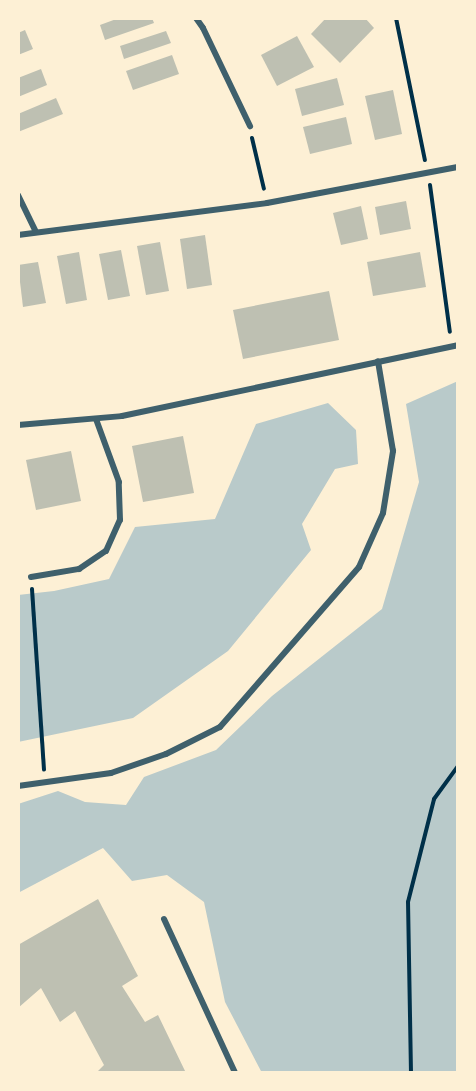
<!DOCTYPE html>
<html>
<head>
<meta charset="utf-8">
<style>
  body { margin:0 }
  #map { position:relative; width:476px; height:1091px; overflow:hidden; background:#fdf0d5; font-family:"Noto Sans",sans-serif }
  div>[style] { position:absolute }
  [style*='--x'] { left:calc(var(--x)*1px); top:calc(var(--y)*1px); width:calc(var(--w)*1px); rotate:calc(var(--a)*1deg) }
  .green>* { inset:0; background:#b9caca }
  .building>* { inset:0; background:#bec0b2 }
  .path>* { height:4px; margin:-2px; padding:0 2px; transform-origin:2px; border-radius:2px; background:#003049 }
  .minor>* { height:6px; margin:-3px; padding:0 3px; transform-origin:3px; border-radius:3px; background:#3f606c }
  span { translate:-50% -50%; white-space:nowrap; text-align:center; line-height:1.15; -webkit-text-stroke:6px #fdf0d5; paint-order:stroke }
  .frame { position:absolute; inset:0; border:20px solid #fdf0d5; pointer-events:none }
</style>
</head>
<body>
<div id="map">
  <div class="green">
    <div style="clip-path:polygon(458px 381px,458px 1073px,262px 1073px,225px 1002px,204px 902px,167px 875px,132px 881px,103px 848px,18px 893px,18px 804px,58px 791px,85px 802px,126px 805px,144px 777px,216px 750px,272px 696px,382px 609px,419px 482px,406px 404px)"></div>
    <div style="clip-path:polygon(328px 403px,356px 430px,358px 464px,335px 469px,302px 524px,311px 550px,228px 651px,133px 718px,18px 742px,18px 595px,54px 591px,109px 579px,135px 527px,215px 519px,256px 424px)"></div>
  </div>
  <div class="building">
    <div style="clip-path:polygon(119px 18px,152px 18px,154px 23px,105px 40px,100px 25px)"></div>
    <div style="clip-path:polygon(326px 18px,365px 18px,374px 28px,340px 63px,311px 34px)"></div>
    <div style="clip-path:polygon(25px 30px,33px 49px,18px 55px,18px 33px)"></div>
    <div style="clip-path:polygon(166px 31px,171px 43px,124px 59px,120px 46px)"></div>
    <div style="clip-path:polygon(297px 36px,314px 67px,277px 86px,261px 55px)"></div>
    <div style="clip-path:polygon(172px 55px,179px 74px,133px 90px,126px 71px)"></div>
    <div style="clip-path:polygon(41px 69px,47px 85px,18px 97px,18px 78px)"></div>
    <div style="clip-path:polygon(337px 78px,344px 105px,302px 116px,295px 89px)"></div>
    <div style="clip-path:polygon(393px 90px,402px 134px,375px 140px,365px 96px)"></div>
    <div style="clip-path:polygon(56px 98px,63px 114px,18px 132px,18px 114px)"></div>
    <div style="clip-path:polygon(346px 117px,352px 144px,310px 154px,303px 127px)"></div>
    <div style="clip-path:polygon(406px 201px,411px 229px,380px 235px,375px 207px)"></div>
    <div style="clip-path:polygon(361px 206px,368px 239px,341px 245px,333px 213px)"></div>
    <div style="clip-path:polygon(205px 235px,212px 285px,187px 289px,180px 239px)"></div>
    <div style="clip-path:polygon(160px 242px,169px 291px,146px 295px,137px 246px)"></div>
    <div style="clip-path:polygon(121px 250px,130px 296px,108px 300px,99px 254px)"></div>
    <div style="clip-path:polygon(79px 252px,87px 300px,66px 304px,57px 256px)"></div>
    <div style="clip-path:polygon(420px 252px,426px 287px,373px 296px,367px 262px)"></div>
    <div style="clip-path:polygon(38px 262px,46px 303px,23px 307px,18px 265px)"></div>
    <div style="clip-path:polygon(329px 291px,339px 340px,243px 359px,233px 310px)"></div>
    <div style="clip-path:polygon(183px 436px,194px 493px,143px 502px,132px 446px)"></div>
    <div style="clip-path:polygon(71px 451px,81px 501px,36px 510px,26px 460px)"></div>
    <div style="clip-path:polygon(98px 899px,138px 976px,122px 986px,145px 1022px,158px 1015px,186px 1073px,96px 1073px,104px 1065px,75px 1011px,60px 1022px,41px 988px,18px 1008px,18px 945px)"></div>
  </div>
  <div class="path">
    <div style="--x:396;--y:18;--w:145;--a:78.5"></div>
    <div style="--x:252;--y:138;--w:52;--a:76.8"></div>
    <div style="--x:430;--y:185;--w:148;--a:82.3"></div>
    <div style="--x:32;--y:589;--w:181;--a:86.2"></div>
    <div style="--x:411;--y:1073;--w:171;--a:-91"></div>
    <div style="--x:408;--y:902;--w:106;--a:-75.8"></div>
    <div style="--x:434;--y:799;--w:41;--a:-54"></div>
  </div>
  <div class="minor">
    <div style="--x:196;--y:18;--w:12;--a:55"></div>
    <div style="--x:203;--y:28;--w:109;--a:64.4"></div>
    <div style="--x:18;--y:195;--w:41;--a:64.1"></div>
    <div style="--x:18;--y:235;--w:251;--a:-7.3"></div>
    <div style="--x:267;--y:203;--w:194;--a:-10.7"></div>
    <div style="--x:18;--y:425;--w:104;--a:-4.9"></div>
    <div style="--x:122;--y:416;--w:343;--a:-11.9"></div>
    <div style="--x:31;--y:577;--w:49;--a:-9.5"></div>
    <div style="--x:79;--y:569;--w:32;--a:-34"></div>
    <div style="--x:106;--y:551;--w:34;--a:-66"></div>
    <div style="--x:120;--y:520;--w:38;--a:-92"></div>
    <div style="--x:119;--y:482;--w:67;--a:-110.1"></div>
    <div style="--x:18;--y:786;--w:94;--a:-8"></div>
    <div style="--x:111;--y:773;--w:58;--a:-19.1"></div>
    <div style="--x:166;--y:754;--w:60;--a:-26.6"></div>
    <div style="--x:220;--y:727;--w:212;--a:-49"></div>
    <div style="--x:359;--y:567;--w:59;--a:-66"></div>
    <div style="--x:383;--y:513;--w:63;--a:-80.8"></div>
    <div style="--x:393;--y:451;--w:91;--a:-99.5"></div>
    <div style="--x:164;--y:919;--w:170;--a:65.2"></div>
  </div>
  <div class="frame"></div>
</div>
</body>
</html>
